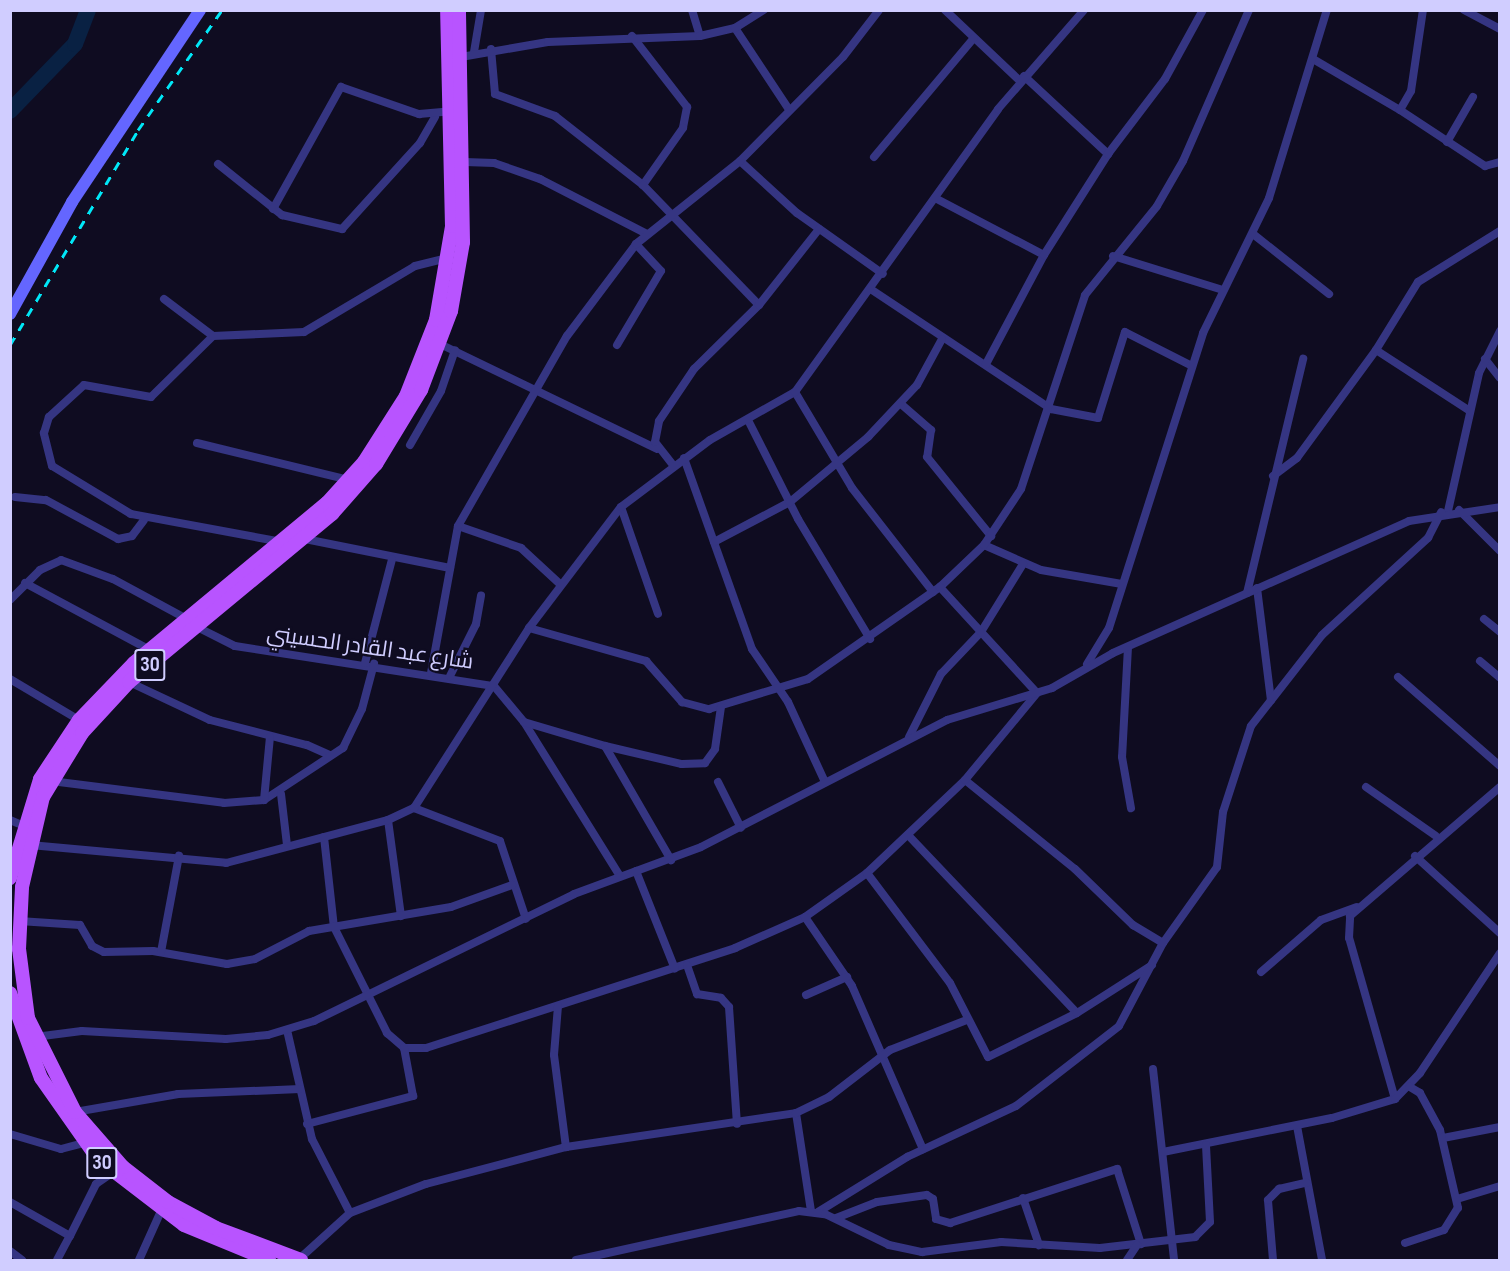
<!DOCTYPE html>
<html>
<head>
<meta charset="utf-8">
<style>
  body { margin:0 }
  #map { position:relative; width:1510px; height:1271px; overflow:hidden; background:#0f0c21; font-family:"Sofia Sans Condensed",Cairo,sans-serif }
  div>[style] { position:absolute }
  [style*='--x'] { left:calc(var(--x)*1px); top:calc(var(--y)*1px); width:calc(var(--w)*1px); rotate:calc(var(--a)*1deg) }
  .river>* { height:16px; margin:-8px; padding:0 8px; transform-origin:8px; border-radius:8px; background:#092143 }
  .street>* { height:8px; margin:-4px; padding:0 4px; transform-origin:4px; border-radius:4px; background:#353582 }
  .secondary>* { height:12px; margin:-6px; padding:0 6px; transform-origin:6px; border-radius:6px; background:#6466ff }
  .primary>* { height:14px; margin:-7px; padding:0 7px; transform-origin:7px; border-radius:7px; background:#b854ff }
  .rail>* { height:3px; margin-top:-1.5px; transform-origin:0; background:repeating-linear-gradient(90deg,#00e8f8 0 9px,transparent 0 17px) }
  span { translate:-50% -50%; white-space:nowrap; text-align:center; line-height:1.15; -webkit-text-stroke:4.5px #0f0c21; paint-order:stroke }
  .shield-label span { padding:2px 4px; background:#0f0c21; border:2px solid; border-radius:4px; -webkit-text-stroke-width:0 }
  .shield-label { font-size:21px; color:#d0cdff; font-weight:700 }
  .street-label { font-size:22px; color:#d0cdff }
  .frame { position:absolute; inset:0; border:12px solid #d0cdff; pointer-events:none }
</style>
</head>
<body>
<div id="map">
  <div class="river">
    <div style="--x:10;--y:111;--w:93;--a:-45.9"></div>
    <div style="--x:75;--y:44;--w:36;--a:-69"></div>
  </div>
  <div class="street">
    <div style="--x:692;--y:10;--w:27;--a:73"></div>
    <div style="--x:945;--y:10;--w:103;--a:43.4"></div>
    <div style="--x:1464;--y:10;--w:41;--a:27.8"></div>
    <div style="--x:735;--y:28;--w:96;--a:56.5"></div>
    <div style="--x:632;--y:36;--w:90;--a:52.2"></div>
    <div style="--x:687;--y:107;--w:21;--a:101"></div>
    <div style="--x:683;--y:128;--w:70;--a:125.1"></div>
    <div style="--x:491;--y:49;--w:45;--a:84.9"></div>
    <div style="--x:495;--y:94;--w:64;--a:20.1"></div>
    <div style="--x:555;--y:116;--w:112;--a:38.1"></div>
    <div style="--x:643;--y:185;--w:167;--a:46"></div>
    <div style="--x:474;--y:52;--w:43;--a:-80.5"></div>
    <div style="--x:461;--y:57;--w:88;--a:-9.8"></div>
    <div style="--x:548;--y:42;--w:152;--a:-2.3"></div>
    <div style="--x:700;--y:36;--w:36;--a:-13"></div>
    <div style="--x:735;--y:28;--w:34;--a:-32"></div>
    <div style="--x:1313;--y:59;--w:101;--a:30.4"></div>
    <div style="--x:1400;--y:110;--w:22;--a:-60"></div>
    <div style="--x:1411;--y:91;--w:82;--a:-81.6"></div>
    <div style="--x:1024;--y:76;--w:115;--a:42.9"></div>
    <div style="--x:1400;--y:110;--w:102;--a:33.4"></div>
    <div style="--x:1485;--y:166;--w:16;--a:-15"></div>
    <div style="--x:1447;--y:142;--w:52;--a:-60"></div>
    <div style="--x:874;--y:157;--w:155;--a:-50"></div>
    <div style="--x:740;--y:161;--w:77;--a:42.4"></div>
    <div style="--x:797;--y:213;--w:105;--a:35.3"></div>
    <div style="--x:465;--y:162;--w:29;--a:2"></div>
    <div style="--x:494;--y:163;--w:49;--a:19.2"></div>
    <div style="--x:540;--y:179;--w:120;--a:27.2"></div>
    <div style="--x:218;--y:164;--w:82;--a:38.6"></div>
    <div style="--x:282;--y:215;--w:62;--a:13.1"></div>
    <div style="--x:342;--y:229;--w:116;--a:-47.8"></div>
    <div style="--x:420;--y:143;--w:30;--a:-60"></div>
    <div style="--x:935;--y:198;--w:123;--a:27.6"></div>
    <div style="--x:273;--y:209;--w:140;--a:-60.9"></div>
    <div style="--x:341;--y:87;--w:83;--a:19.1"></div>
    <div style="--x:419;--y:114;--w:32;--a:-5"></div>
    <div style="--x:1253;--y:234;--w:97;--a:38.3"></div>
    <div style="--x:1113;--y:256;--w:115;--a:17.2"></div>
    <div style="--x:872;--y:290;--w:215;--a:33.6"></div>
    <div style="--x:1051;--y:409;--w:48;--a:10.8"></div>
    <div style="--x:1098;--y:418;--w:90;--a:-72.6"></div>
    <div style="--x:1125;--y:332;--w:73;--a:26.9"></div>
    <div style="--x:164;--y:299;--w:61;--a:37.1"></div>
    <div style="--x:440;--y:344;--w:241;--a:25.8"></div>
    <div style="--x:617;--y:345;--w:86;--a:-59.3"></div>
    <div style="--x:661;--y:271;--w:37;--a:-133"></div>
    <div style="--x:1376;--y:350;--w:112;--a:33"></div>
    <div style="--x:1485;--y:359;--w:24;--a:52"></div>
    <div style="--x:986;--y:364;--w:123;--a:-62"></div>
    <div style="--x:1044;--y:255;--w:120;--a:-57.6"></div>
    <div style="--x:1108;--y:154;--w:94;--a:-52.8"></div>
    <div style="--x:1165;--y:79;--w:79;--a:-61.2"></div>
    <div style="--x:795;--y:392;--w:112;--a:59.3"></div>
    <div style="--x:852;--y:488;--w:132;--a:52.1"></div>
    <div style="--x:901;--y:404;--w:40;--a:41"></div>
    <div style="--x:931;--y:430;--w:27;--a:98"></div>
    <div style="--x:927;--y:457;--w:102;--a:51"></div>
    <div style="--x:749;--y:422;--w:109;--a:63.2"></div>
    <div style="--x:798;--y:519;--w:140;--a:59"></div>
    <div style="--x:197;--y:443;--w:156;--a:13.7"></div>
    <div style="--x:410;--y:445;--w:62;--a:-60.1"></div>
    <div style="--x:441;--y:391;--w:43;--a:-71.1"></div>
    <div style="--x:684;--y:458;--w:203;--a:70.4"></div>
    <div style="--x:752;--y:649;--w:64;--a:55.8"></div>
    <div style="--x:788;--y:702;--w:88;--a:65.2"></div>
    <div style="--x:673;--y:465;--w:29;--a:-128"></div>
    <div style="--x:655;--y:442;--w:21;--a:-79"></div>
    <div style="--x:659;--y:421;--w:63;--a:-56.1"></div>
    <div style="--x:694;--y:369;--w:91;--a:-44.6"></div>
    <div style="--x:759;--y:305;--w:97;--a:-51.7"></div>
    <div style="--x:1273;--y:476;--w:30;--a:-37"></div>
    <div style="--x:1297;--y:458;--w:134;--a:-53.8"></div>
    <div style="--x:1376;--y:350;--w:80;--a:-58.3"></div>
    <div style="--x:1418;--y:282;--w:97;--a:-31.9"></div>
    <div style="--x:15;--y:497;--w:31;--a:6"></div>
    <div style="--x:46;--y:500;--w:82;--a:28.4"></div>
    <div style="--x:118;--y:539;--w:14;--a:-12"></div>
    <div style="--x:132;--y:536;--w:20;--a:-53"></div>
    <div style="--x:621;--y:507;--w:113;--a:70.9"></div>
    <div style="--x:1459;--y:510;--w:58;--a:45"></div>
    <div style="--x:1448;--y:511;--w:141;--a:-77.3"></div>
    <div style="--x:1479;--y:373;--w:47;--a:-63.4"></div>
    <div style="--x:458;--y:526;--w:67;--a:19.2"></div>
    <div style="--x:521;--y:548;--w:53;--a:42.7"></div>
    <div style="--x:305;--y:539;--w:148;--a:11.3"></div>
    <div style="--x:282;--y:542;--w:154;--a:-169.5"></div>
    <div style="--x:131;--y:514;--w:92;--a:-148.7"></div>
    <div style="--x:52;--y:466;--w:34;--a:-104"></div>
    <div style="--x:44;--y:433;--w:17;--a:-73"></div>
    <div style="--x:49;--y:417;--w:47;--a:-42.4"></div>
    <div style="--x:84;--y:385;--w:68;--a:10.2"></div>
    <div style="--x:151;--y:397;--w:87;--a:-44.5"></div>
    <div style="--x:213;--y:336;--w:91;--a:-2.5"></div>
    <div style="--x:304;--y:332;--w:129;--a:-30.7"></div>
    <div style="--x:415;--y:266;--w:34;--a:-14"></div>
    <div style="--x:714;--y:542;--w:86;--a:-27.8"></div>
    <div style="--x:790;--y:502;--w:102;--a:-39.8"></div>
    <div style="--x:868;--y:437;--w:71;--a:-46.7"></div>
    <div style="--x:917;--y:385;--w:52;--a:-61.5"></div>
    <div style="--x:984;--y:545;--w:62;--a:23.7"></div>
    <div style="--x:1041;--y:570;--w:82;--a:9.8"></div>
    <div style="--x:25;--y:583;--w:142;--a:28.2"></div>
    <div style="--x:1257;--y:588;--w:113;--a:82.9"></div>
    <div style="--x:1247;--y:593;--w:241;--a:-76.5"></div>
    <div style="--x:10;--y:600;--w:42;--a:-45"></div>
    <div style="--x:40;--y:570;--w:23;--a:-25"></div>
    <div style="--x:61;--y:560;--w:55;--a:20.1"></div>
    <div style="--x:113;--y:579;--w:84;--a:28.4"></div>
    <div style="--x:1484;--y:619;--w:21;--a:39"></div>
    <div style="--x:197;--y:627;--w:42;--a:26.6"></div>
    <div style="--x:235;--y:646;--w:262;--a:8.8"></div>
    <div style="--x:494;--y:686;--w:47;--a:50.2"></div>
    <div style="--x:524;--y:722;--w:181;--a:58.1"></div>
    <div style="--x:529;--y:628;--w:122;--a:15.8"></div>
    <div style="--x:646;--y:661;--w:55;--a:48.7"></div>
    <div style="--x:682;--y:702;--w:28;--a:15"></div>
    <div style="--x:709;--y:709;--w:103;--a:-16.9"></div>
    <div style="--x:808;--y:679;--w:161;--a:-34.9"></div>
    <div style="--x:940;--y:587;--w:61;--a:-43.7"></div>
    <div style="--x:984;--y:545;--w:67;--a:-56.5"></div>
    <div style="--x:1021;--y:489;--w:204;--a:-71.7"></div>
    <div style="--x:1085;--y:295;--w:114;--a:-51"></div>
    <div style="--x:1157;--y:206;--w:52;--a:-60"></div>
    <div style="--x:1183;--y:161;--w:165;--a:-66.4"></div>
    <div style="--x:1128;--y:647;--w:110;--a:93.1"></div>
    <div style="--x:1122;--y:757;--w:52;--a:80"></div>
    <div style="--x:1480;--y:661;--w:26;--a:40"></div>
    <div style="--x:365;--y:663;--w:107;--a:-75.4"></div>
    <div style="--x:1087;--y:664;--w:42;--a:-58.6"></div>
    <div style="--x:1109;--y:628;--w:310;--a:-72.3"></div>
    <div style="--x:1203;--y:333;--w:150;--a:-63.9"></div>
    <div style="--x:1269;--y:198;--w:197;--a:-72.9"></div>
    <div style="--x:431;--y:673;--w:149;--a:-79.6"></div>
    <div style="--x:458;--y:526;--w:219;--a:-60.2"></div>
    <div style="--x:567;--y:336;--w:115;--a:-53.1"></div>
    <div style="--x:636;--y:244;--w:133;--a:-38.6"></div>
    <div style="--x:740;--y:161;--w:146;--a:-45.3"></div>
    <div style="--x:843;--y:57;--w:59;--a:-52.5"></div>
    <div style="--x:450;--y:676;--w:58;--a:-63.4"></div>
    <div style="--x:476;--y:624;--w:29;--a:-80"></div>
    <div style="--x:1398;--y:677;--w:135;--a:41.1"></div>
    <div style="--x:10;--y:679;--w:80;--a:30.7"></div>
    <div style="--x:129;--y:682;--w:89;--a:25.1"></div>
    <div style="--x:210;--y:720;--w:100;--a:14.5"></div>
    <div style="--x:307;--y:745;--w:24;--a:24"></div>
    <div style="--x:524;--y:722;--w:84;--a:16.5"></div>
    <div style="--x:605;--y:746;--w:132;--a:59.9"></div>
    <div style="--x:909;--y:737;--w:71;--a:-63.1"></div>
    <div style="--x:941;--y:674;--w:58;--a:-46.4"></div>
    <div style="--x:981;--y:632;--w:80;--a:-58.3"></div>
    <div style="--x:605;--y:746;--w:79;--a:13.2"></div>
    <div style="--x:682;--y:764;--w:23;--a:-2"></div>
    <div style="--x:705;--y:763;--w:17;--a:-54"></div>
    <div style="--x:715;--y:749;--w:42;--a:-81.9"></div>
    <div style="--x:965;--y:780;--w:141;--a:39"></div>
    <div style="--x:1075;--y:869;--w:81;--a:44"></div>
    <div style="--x:1133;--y:925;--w:35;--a:31"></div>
    <div style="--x:51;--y:781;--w:174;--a:7.2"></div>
    <div style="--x:224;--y:803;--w:40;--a:-4.3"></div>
    <div style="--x:264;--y:800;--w:95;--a:-33.4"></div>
    <div style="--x:343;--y:748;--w:43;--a:-64"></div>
    <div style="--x:362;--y:709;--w:47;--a:-75.1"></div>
    <div style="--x:718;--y:782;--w:51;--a:63.4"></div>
    <div style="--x:1366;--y:787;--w:85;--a:35"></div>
    <div style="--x:281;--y:794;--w:51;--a:83.3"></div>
    <div style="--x:264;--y:800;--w:63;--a:-84.6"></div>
    <div style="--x:414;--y:808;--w:92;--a:21"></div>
    <div style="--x:500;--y:841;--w:82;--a:71.6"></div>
    <div style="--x:10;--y:820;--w:13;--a:23"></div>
    <div style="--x:388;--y:820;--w:97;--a:82.3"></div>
    <div style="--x:908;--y:835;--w:245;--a:46.5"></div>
    <div style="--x:324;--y:837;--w:91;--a:83.7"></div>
    <div style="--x:334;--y:927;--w:119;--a:63.4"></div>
    <div style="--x:387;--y:1033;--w:23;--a:41"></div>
    <div style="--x:404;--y:1048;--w:22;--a:0"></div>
    <div style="--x:426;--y:1048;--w:325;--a:-17.9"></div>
    <div style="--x:735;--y:948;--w:77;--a:-23.9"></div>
    <div style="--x:805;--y:917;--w:76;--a:-35.4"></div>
    <div style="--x:867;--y:873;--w:135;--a:-43.5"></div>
    <div style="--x:965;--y:780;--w:113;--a:-50.4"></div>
    <div style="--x:1037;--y:693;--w:144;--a:-132.5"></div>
    <div style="--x:30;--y:845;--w:197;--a:5.2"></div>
    <div style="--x:226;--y:863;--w:168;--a:-14.9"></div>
    <div style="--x:388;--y:820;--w:29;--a:-25"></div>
    <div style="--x:414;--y:808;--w:214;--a:-57.4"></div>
    <div style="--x:529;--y:628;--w:152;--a:-52.8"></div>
    <div style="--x:621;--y:507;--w:111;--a:-37"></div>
    <div style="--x:710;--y:440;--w:98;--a:-29.5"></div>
    <div style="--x:795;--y:392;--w:348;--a:-54.3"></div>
    <div style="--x:998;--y:109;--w:131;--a:-49"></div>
    <div style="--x:1415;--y:856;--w:115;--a:42.2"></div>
    <div style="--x:636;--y:871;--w:105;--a:68.3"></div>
    <div style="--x:867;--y:873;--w:138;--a:53"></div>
    <div style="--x:950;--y:983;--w:83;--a:62.8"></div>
    <div style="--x:988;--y:1057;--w:99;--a:-26.3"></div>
    <div style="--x:1077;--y:1013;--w:89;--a:-32.6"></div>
    <div style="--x:805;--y:917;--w:83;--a:55.7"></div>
    <div style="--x:852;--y:986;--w:178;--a:66.5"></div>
    <div style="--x:19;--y:921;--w:61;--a:3.8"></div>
    <div style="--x:80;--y:925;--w:24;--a:60"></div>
    <div style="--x:92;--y:946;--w:13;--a:27"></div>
    <div style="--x:104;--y:952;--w:49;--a:-1.2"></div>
    <div style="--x:153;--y:951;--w:75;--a:10"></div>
    <div style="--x:227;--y:964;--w:28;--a:-10"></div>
    <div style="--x:255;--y:959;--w:61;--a:-27.4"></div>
    <div style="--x:309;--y:931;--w:144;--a:-9.6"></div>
    <div style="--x:451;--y:907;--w:65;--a:-19.8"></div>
    <div style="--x:161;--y:952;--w:98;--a:-79.4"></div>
    <div style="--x:687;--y:965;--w:31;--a:71"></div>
    <div style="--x:697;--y:994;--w:24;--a:9"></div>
    <div style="--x:721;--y:998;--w:12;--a:48"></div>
    <div style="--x:729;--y:1007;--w:117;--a:86.1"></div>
    <div style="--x:1261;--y:972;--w:79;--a:-40.9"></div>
    <div style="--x:1321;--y:920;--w:38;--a:-20"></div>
    <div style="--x:806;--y:995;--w:45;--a:-23.7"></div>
    <div style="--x:558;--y:1006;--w:49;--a:94.7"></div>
    <div style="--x:554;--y:1055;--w:93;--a:82.6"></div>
    <div style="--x:287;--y:1030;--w:112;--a:77.1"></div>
    <div style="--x:312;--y:1139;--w:83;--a:62.8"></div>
    <div style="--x:35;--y:1037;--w:47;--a:-7.3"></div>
    <div style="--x:82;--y:1031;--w:144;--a:3.2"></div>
    <div style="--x:226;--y:1039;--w:42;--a:-5.4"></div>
    <div style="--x:268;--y:1035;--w:48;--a:-16.9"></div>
    <div style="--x:314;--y:1021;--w:289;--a:-26"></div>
    <div style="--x:574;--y:894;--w:135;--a:-20.3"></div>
    <div style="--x:701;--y:847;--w:277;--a:-27.3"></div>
    <div style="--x:947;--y:720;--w:110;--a:-16.9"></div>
    <div style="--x:1052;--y:688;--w:70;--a:-29.8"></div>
    <div style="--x:1113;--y:653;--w:324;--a:-24"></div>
    <div style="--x:1409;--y:521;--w:92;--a:-8.7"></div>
    <div style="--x:1153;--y:1069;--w:192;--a:83.7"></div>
    <div style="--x:1395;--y:1099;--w:167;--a:-105.9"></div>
    <div style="--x:1349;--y:938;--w:22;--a:-87"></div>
    <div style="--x:1350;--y:916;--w:198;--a:-40.7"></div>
    <div style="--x:75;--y:1112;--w:105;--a:-9.9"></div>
    <div style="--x:178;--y:1094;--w:122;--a:-2.3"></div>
    <div style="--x:796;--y:1113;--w:99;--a:81.3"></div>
    <div style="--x:307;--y:1124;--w:110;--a:-14.8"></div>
    <div style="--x:413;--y:1096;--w:49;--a:-100.6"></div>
    <div style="--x:1297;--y:1126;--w:136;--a:79.4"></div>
    <div style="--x:10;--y:1134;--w:53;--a:16.4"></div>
    <div style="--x:61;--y:1149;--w:24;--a:-15"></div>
    <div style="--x:1443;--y:1138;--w:58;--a:-10.9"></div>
    <div style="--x:1163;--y:1152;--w:172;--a:-11.4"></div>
    <div style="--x:1332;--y:1118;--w:66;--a:-16.8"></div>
    <div style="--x:1395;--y:1099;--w:36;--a:-46"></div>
    <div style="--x:1420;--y:1073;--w:144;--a:-56.3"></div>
    <div style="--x:1023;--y:1198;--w:50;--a:71.2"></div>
    <div style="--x:1457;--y:1199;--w:45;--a:-16.8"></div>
    <div style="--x:10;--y:1202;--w:69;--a:29.5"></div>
    <div style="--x:70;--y:1236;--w:58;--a:-63.4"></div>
    <div style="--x:96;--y:1184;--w:19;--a:-35"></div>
    <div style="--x:818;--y:1212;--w:105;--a:-31.7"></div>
    <div style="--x:907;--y:1157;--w:120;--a:-25.1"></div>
    <div style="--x:1016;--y:1106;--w:130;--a:-37.8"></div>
    <div style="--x:1119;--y:1026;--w:94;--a:-62.1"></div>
    <div style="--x:1163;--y:943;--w:93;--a:-54.6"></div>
    <div style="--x:1217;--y:867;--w:55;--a:-83.8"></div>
    <div style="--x:1223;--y:812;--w:90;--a:-72"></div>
    <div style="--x:1251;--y:726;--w:115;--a:-52"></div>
    <div style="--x:1322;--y:635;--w:144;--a:-42.5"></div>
    <div style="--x:1428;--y:538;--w:29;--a:-63"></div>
    <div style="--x:836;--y:1218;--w:44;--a:-21.3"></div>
    <div style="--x:877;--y:1202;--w:50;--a:-8"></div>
    <div style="--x:927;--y:1195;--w:7;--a:34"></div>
    <div style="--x:933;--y:1199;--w:20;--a:81"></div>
    <div style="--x:936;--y:1219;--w:15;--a:16"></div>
    <div style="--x:950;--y:1223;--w:176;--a:-17.9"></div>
    <div style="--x:1117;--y:1169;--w:79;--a:72.3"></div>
    <div style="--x:1405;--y:1243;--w:41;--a:-18.4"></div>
    <div style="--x:1444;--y:1230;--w:26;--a:-58"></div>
    <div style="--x:1458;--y:1208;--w:80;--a:-103"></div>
    <div style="--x:1440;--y:1130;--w:42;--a:-118.4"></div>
    <div style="--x:1420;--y:1093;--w:12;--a:-149"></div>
    <div style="--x:10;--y:1251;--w:15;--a:37"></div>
    <div style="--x:57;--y:1260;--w:27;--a:-62"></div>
    <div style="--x:139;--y:1260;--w:54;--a:-65.8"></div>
    <div style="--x:298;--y:1260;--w:70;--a:-42.1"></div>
    <div style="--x:350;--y:1213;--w:81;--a:-20.9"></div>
    <div style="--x:426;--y:1184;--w:145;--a:-14.8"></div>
    <div style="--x:566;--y:1147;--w:232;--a:-8.4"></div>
    <div style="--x:796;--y:1113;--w:37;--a:-26"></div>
    <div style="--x:829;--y:1097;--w:77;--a:-37.6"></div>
    <div style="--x:890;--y:1050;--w:83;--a:-21.3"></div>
    <div style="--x:576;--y:1260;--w:228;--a:-12.4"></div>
    <div style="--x:799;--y:1211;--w:26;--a:7"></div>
    <div style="--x:825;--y:1214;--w:71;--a:25.8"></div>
    <div style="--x:889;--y:1245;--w:34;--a:12"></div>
    <div style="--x:922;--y:1252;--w:80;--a:-7.2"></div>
    <div style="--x:1001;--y:1242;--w:99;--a:3.5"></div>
    <div style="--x:1100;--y:1248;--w:96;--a:-6.6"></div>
    <div style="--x:1195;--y:1237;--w:21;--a:-45"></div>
    <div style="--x:1210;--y:1222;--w:77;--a:-93"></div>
    <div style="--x:1127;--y:1260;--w:18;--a:-56"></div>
    <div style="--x:1273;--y:1260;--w:60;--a:-94.8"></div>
    <div style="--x:1268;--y:1200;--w:16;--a:-45"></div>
    <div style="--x:1279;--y:1189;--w:28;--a:-13"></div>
  </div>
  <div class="secondary">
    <div style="--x:10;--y:314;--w:128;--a:-61"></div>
    <div style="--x:72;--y:202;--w:231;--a:-56.3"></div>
  </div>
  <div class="primary">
    <div style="--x:10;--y:878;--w:103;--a:-73.1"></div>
    <div style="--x:40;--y:779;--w:71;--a:-56.5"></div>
    <div style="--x:79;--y:720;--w:79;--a:-46"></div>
    <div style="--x:134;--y:663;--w:251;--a:-39.7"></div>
    <div style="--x:327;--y:503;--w:55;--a:-47.9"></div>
    <div style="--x:364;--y:462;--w:78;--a:-57.5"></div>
    <div style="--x:406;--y:396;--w:82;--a:-68.5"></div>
    <div style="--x:436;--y:320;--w:95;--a:-80.3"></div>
    <div style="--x:452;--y:226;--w:216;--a:-91.3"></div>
    <div style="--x:10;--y:993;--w:90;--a:70"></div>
    <div style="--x:41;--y:1078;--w:99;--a:54.9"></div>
    <div style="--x:98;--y:1159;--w:108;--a:37.5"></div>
    <div style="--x:184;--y:1225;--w:92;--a:22.4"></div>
    <div style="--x:301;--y:1260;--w:91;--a:-159.4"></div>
    <div style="--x:216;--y:1228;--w:55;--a:-151.6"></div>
    <div style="--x:168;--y:1202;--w:57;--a:-142.1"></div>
    <div style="--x:123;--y:1167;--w:73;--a:-131.1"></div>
    <div style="--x:75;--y:1112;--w:105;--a:-116.6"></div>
    <div style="--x:28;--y:1018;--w:70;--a:-97.4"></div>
    <div style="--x:19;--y:949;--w:62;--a:-87.2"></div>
    <div style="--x:22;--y:887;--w:92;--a:-76.9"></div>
    <div style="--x:43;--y:797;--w:75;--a:-58.6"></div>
    <div style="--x:82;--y:733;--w:69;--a:-47.3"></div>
    <div style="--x:129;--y:682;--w:264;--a:-39.6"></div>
    <div style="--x:332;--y:514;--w:67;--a:-48.7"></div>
    <div style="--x:376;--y:464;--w:87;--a:-58.7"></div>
    <div style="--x:421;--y:390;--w:85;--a:-69.2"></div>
    <div style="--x:451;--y:311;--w:70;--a:-80.1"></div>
    <div style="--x:463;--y:242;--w:232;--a:-91"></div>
  </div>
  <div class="rail">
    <div style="--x:10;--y:345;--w:250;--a:-59.2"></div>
    <div style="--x:138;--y:130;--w:146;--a:-55"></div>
  </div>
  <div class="shield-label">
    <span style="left:150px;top:665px">30</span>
    <span style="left:102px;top:1163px">30</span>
  </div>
  <div class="street-label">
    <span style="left:370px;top:648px;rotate:8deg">شارع عبد القادر الحسيني</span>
  </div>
  <div class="frame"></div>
</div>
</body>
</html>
